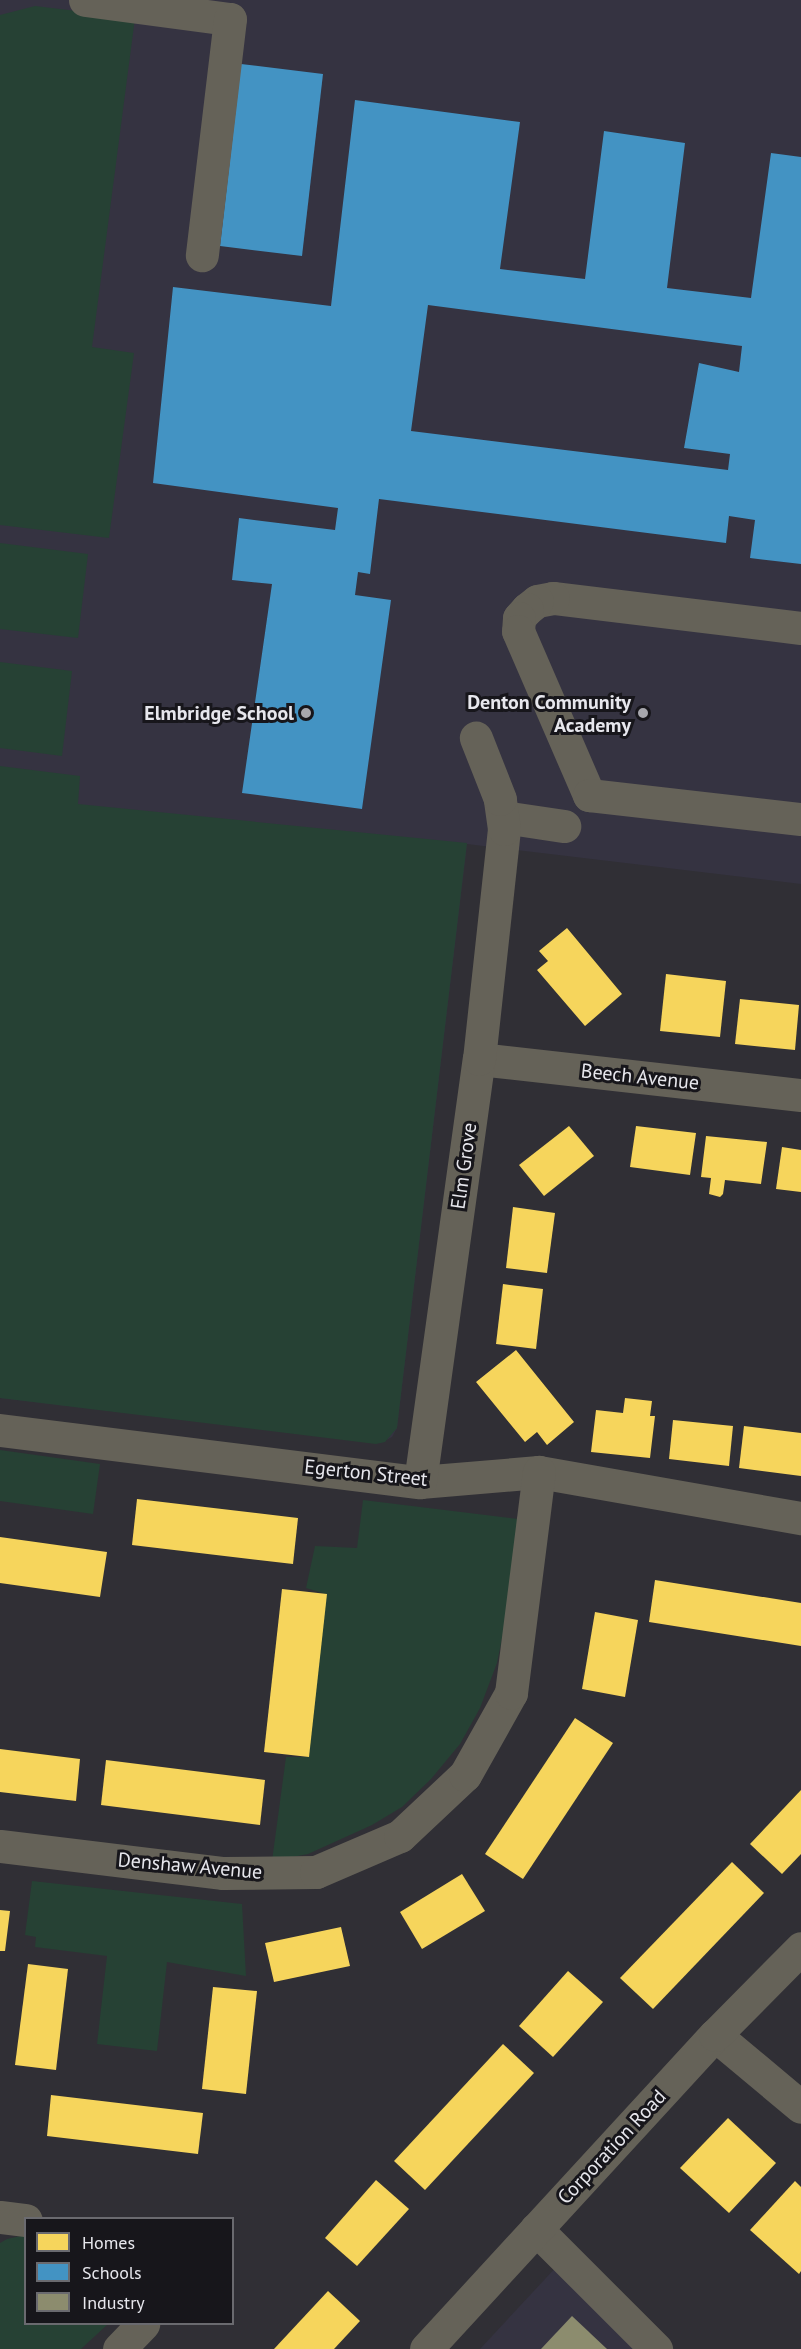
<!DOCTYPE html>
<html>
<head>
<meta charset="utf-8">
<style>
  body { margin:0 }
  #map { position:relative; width:801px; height:2349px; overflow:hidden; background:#302f35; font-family:"PT Sans",sans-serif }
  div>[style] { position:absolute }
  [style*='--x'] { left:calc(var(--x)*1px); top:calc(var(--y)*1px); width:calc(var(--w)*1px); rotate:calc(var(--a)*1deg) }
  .built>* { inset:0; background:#353341 }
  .green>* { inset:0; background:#264134 }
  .homes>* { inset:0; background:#f6d55c }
  .schools>* { inset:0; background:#4393c3 }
  .industry>* { inset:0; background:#8c8c6e }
  .minor>* { height:33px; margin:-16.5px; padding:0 16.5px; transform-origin:16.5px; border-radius:16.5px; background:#656258 }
  .dots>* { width:16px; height:16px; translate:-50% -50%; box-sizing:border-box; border:3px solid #17161b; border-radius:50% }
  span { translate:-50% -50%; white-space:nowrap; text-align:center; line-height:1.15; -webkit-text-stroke:6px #17161b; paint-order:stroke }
  .poi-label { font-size:20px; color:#e7e7ed; font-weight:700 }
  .right { translate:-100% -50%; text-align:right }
  .street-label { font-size:20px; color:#e7e7ed }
  .legend { position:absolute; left:24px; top:2217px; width:210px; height:108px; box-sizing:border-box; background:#17161b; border:2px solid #6a6a6f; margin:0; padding:8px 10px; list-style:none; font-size:18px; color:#e7e7ed }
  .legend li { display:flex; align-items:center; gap:12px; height:30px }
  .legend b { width:30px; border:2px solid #6a6a6f }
</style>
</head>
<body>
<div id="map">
  <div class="built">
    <div style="clip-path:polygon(0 0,801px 0,801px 884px,467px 844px,397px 1428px,392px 1437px,381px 1443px,0 1398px)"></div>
    <div style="clip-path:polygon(572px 2250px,667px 2349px,480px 2349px)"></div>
  </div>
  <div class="green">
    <div style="clip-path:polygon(35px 6px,135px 18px,92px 347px,134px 353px,109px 538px,0 525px,0 15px)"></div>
    <div style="clip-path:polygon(0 543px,88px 554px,78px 638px,0 629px)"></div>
    <div style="clip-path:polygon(0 662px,72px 671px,62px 756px,0 748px)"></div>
    <div style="clip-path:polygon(0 766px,80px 776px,78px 804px,467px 843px,397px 1428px,385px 1442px,376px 1444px,0 1398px)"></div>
    <div style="clip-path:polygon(0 1450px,100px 1464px,93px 1514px,0 1501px)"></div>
    <div style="clip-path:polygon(363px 1500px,526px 1520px,497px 1663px,480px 1708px,460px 1744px,431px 1779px,402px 1807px,372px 1825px,308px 1854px,272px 1861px,286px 1757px,308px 1757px,326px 1594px,306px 1588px,315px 1546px,357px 1548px)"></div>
    <div style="clip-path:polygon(32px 1881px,242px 1904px,246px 1976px,167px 1962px,157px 2051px,97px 2044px,107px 1956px,35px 1947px,36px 1937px,25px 1935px)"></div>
    <div style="clip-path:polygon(25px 2235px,26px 2324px,108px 2324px,81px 2349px,0 2349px,0 2243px,7px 2239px)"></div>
  </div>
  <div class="homes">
    <div style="clip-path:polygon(567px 928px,622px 994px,585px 1026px,537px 970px,548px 961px,539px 951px)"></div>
    <div style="clip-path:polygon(666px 974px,726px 981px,720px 1037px,660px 1031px)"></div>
    <div style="clip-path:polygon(740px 999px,799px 1005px,795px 1050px,735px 1044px)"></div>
    <div style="clip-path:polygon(569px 1126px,594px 1156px,544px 1196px,519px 1165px)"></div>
    <div style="clip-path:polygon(636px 1126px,696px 1133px,690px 1175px,630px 1167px)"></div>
    <div style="clip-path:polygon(706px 1136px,767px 1142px,761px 1184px,725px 1180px,723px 1194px,720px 1197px,709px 1194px,711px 1178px,701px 1177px)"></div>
    <div style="clip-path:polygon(782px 1147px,801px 1150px,801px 1192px,776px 1189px)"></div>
    <div style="clip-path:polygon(513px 1207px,555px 1213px,547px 1273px,506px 1268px)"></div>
    <div style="clip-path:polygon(503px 1284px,543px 1289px,536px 1349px,496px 1344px)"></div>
    <div style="clip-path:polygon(516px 1350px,574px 1422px,547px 1445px,537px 1432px,525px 1442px,476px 1382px)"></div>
    <div style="clip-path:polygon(625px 1398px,652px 1401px,650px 1416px,655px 1416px,650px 1458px,591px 1452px,596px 1410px,623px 1413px)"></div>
    <div style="clip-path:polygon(673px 1420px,733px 1426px,729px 1466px,669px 1459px)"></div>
    <div style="clip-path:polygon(744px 1426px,801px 1433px,801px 1476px,739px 1468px)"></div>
    <div style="clip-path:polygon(137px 1499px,298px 1518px,293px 1564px,132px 1545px)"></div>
    <div style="clip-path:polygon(0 1537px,107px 1552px,100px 1597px,0 1583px)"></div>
    <div style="clip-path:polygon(655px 1580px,801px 1603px,801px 1646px,649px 1622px)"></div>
    <div style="clip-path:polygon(282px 1589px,327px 1594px,309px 1757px,264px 1752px)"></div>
    <div style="clip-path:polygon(595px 1612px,638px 1620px,625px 1697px,582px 1689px)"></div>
    <div style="clip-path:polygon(575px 1718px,613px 1743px,523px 1879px,485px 1854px)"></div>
    <div style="clip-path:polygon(0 1749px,80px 1759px,76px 1801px,0 1792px)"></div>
    <div style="clip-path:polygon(106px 1760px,265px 1780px,260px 1825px,101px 1805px)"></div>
    <div style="clip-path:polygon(801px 1790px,801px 1854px,782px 1874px,750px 1844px)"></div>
    <div style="clip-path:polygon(732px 1862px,764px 1893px,653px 2009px,620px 1978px)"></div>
    <div style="clip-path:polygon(462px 1874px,485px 1911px,422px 1949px,400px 1912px)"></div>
    <div style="clip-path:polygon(0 1910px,10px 1911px,5px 1951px,0 1951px)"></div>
    <div style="clip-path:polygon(341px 1927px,350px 1966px,274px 1982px,265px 1943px)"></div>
    <div style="clip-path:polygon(28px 1964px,68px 1969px,56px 2070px,15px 2065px)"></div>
    <div style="clip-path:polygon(568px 1971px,603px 2002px,553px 2057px,519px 2026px)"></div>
    <div style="clip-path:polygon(213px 1987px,257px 1991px,246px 2094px,202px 2089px)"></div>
    <div style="clip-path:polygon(503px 2044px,534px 2073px,425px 2190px,394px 2161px)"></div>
    <div style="clip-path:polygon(51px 2095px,203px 2113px,198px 2154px,47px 2136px)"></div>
    <div style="clip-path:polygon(728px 2118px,776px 2163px,729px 2213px,680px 2168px)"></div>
    <div style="clip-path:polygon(376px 2180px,409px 2209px,357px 2266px,325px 2238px)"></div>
    <div style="clip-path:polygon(795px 2181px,801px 2187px,801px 2271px,799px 2274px,750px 2230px)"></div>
    <div style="clip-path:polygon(328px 2291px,360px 2321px,334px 2349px,274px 2349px)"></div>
  </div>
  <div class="schools">
    <div style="clip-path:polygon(241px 64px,323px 74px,302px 256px,220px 246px)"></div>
    <div style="clip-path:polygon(evenodd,355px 100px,520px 122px,500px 269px,585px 279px,604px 131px,685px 143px,667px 288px,751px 298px,771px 153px,801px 157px,801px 564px,750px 558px,755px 520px,729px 516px,726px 543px,379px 499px,370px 574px,358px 572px,355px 595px,391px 600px,362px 809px,242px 793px,272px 584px,232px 580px,239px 518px,335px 530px,338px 508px,153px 483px,173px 287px,331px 306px,355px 100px,428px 305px,742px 346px,739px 372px,699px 363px,684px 448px,730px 454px,728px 470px,411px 431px,428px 305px)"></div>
  </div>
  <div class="industry">
    <div style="clip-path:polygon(572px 2316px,607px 2349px,541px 2349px)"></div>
  </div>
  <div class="minor">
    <div style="--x:85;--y:0;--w:146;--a:7.5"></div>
    <div style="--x:230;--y:19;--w:238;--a:96.8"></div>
    <div style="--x:801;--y:628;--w:250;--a:-173.1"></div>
    <div style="--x:553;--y:598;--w:16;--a:169"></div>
    <div style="--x:537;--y:601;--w:13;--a:141"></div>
    <div style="--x:527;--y:609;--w:12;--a:132"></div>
    <div style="--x:519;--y:618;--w:13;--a:94"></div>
    <div style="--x:518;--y:631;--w:179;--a:66.6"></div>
    <div style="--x:589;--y:795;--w:213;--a:6.5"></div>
    <div style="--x:503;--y:817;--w:62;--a:8.4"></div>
    <div style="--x:479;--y:1059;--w:324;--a:6.4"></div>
    <div style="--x:0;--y:1430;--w:423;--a:7.1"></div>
    <div style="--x:420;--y:1482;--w:119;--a:-4.8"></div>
    <div style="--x:539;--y:1472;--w:266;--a:10"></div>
    <div style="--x:420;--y:1482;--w:427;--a:-82.1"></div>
    <div style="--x:479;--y:1059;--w:231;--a:-83.8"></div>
    <div style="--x:504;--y:829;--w:30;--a:-98"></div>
    <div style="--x:500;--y:799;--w:66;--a:-111.5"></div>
    <div style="--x:0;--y:1846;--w:225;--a:6.9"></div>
    <div style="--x:223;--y:1873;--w:93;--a:-0.6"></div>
    <div style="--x:316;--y:1872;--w:91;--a:-23.2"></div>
    <div style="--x:400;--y:1836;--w:89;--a:-43.2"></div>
    <div style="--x:465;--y:1775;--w:94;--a:-60.7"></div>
    <div style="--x:511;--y:1693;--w:223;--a:-82.8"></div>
    <div style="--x:715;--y:2035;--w:112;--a:39.9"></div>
    <div style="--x:0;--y:2217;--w:26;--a:7"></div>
    <div style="--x:536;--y:2229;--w:170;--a:45"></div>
    <div style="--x:119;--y:2349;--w:35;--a:-46"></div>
    <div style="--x:426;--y:2349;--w:427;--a:-47.4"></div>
    <div style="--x:715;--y:2035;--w:122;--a:-45.3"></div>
  </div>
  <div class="dots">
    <div style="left:306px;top:713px;background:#a7a7ad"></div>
    <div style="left:643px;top:713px;background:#a7a7ad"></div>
  </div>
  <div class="poi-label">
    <span class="right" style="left:631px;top:714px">Denton Community<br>Academy</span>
    <span class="right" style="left:294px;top:713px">Elmbridge School</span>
  </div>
  <div class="street-label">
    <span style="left:640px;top:1077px;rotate:6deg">Beech Avenue</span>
    <span style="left:464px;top:1166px;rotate:-82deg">Elm Grove</span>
    <span style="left:366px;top:1473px;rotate:6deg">Egerton Street</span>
    <span style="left:190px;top:1866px;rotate:5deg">Denshaw Avenue</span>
    <span style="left:612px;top:2147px;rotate:-47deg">Corporation Road</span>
  </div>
  <ul class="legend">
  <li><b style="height:16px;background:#f6d55c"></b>Homes</li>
  <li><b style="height:16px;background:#4393c3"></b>Schools</li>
  <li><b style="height:16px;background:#8c8c6e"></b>Industry</li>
  </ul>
</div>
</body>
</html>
